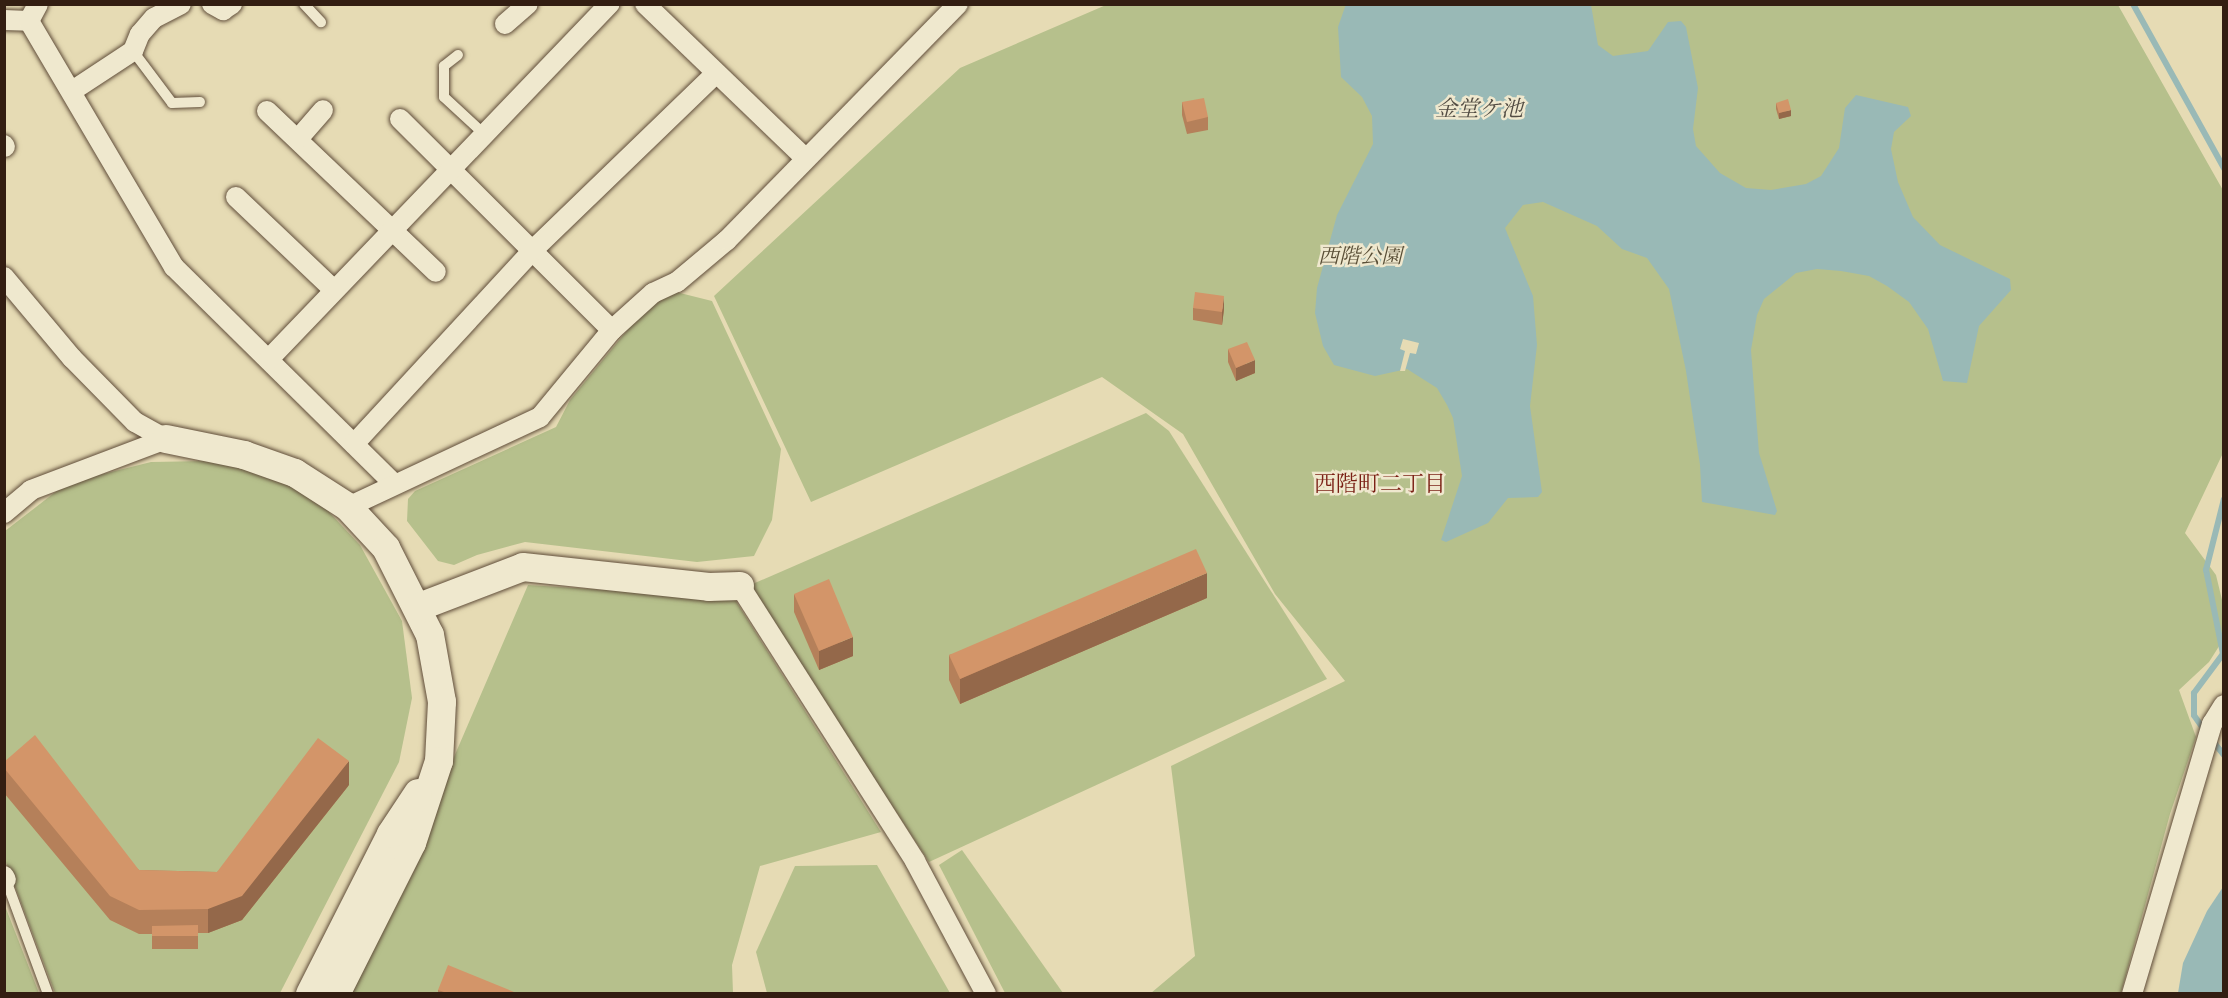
<!DOCTYPE html>
<html>
<head>
<meta charset="utf-8">
<style>
  body { margin:0 }
  #map { position:relative; width:2228px; height:998px; overflow:hidden; background:#e6dbb4; font-family:"Libre Caslon Text","Noto Serif JP",serif }
  div>[style] { position:absolute }
  [style*='--x'] { left:calc(var(--x)*1px); top:calc(var(--y)*1px); width:calc(var(--w)*1px); rotate:calc(var(--a)*1deg) }
  .green>* { inset:0; background:#b6c08c }
  .water>* { inset:0; background:#99b9b6 }
  .pier>* { inset:0; background:#e6dbb4 }
  .stream>* { height:6px; margin:-3px; padding:0 3px; transform-origin:3px; border-radius:3px; background:#99b9b6 }
  .roads { filter:drop-shadow(0 0 2px #604d3a) drop-shadow(0 0 2px #604d3a) }
  .lane>* { height:10px; margin:-5px; padding:0 5px; transform-origin:5px; border-radius:5px; background:#efe8ce }
  .street>* { height:20px; margin:-10px; padding:0 10px; transform-origin:10px; border-radius:10px; background:#efe8ce }
  .secondary>* { height:28px; margin:-14px; padding:0 14px; transform-origin:14px; border-radius:14px; background:#efe8ce }
  .wall>* { inset:0; background:#b5805a }
  .shaded-wall>* { inset:0; background:#94684a }
  .building>* { inset:0; background:#d39569 }
  span { translate:-50% -50%; white-space:nowrap; text-align:center; line-height:1.15; -webkit-text-stroke:5px #efe8ce; paint-order:stroke }
  .park-label { font-size:21px; color:#5a4f37; font-style:italic }
  .water-label { font-size:22px; color:#524c43; font-style:italic }
  .neighbourhood-label { font-size:22px; color:#7a1f14 }
  .frame { position:absolute; inset:0; border:6px solid #331e12; pointer-events:none }
</style>
</head>
<body>
<div id="map">
  <div class="green">
    <div style="clip-path:polygon(1106px 5px,2118px 5px,2224px 192px,2223px 453px,2185px 533px,2216px 575px,2223px 604px,2223px 640px,2209px 662px,2179px 690px,2196px 737px,2170px 814px,2121px 993px,1151px 993px,1195px 956px,1171px 766px,1345px 681px,1275px 594px,1183px 434px,1102px 377px,811px 502px,714px 296px,960px 68px)"></div>
    <div style="clip-path:polygon(672px 291px,712px 301px,781px 449px,772px 520px,754px 556px,697px 562px,525px 542px,477px 555px,454px 565px,438px 561px,407px 521px,408px 499px,415px 491px,556px 427px,570px 400px,643px 311px)"></div>
    <div style="clip-path:polygon(1146px 413px,1169px 431px,1327px 679px,929px 862px,748px 586px)"></div>
    <div style="clip-path:polygon(207px 461px,258px 468px,313px 495px,360px 545px,402px 621px,412px 698px,399px 762px,280px 993px,55px 993px,5px 860px,5px 531px,67px 483px,151px 462px)"></div>
    <div style="clip-path:polygon(528px 585px,734px 598px,881px 832px,760px 866px,732px 965px,733px 993px,352px 994px)"></div>
    <div style="clip-path:polygon(962px 850px,1063px 993px,1005px 993px,939px 865px)"></div>
    <div style="clip-path:polygon(877px 865px,950px 993px,767px 993px,756px 952px,795px 866px)"></div>
    <div style="clip-path:polygon(4px 906px,5px 906px,39px 993px,5px 993px)"></div>
  </div>
  <div class="water">
    <div style="clip-path:polygon(1346px 4px,1591px 5px,1598px 45px,1613px 56px,1648px 51px,1668px 22px,1681px 21px,1686px 27px,1698px 88px,1693px 129px,1696px 146px,1720px 173px,1746px 188px,1771px 190px,1806px 184px,1821px 176px,1839px 148px,1845px 108px,1856px 95px,1908px 107px,1911px 116px,1894px 132px,1891px 149px,1898px 182px,1913px 217px,1940px 245px,2010px 279px,2011px 290px,1979px 326px,1967px 383px,1943px 381px,1928px 329px,1909px 302px,1887px 286px,1869px 276px,1841px 271px,1817px 269px,1796px 273px,1764px 299px,1757px 315px,1751px 350px,1759px 453px,1777px 511px,1775px 515px,1702px 502px,1700px 465px,1686px 371px,1669px 289px,1647px 258px,1622px 249px,1597px 226px,1543px 202px,1523px 205px,1505px 228px,1533px 296px,1537px 345px,1530px 406px,1542px 492px,1538px 497px,1508px 498px,1488px 523px,1446px 542px,1441px 540px,1462px 476px,1453px 418px,1447px 405px,1437px 388px,1407px 369px,1375px 376px,1334px 365px,1323px 346px,1315px 313px,1317px 288px,1337px 215px,1373px 144px,1372px 116px,1362px 97px,1341px 77px,1338px 27px)"></div>
    <div style="clip-path:polygon(2223px 887px,2223px 993px,2178px 993px,2183px 963px,2207px 911px)"></div>
  </div>
  <div class="pier">
    <div style="clip-path:polygon(1403px 339px,1419px 343px,1416px 354px,1410px 353px,1405px 371px,1400px 371px,1405px 351px,1400px 349px)"></div>
  </div>
  <div class="stream">
    <div style="--x:2133;--y:4;--w:188;--a:61"></div>
    <div style="--x:2205;--y:731;--w:19;--a:-125"></div>
    <div style="--x:2194;--y:715;--w:22;--a:-90"></div>
    <div style="--x:2194;--y:693;--w:49;--a:-53.4"></div>
    <div style="--x:2223;--y:654;--w:86;--a:-101.4"></div>
    <div style="--x:2206;--y:570;--w:73;--a:-75.8"></div>
    <div style="--x:2211;--y:739;--w:21;--a:51"></div>
  </div>
  <div class="roads">
    <div class="lane">
      <div style="--x:304;--y:4;--w:25;--a:47"></div>
      <div style="--x:133;--y:51;--w:65;--a:53.1"></div>
      <div style="--x:172;--y:103;--w:28;--a:-2"></div>
      <div style="--x:458;--y:55;--w:18;--a:142"></div>
      <div style="--x:444;--y:66;--w:31;--a:90"></div>
      <div style="--x:444;--y:97;--w:54;--a:42.8"></div>
      <div style="--x:6;--y:880;--w:121;--a:69.8"></div>
    </div>
    <div class="street">
      <div style="--x:212;--y:4;--w:13;--a:29"></div>
      <div style="--x:223;--y:10;--w:11;--a:-34"></div>
      <div style="--x:645;--y:4;--w:222;--a:43.9"></div>
      <div style="--x:4;--y:20;--w:25;--a:2"></div>
      <div style="--x:29;--y:21;--w:286;--a:59.5"></div>
      <div style="--x:174;--y:267;--w:309;--a:44.6"></div>
      <div style="--x:29;--y:21;--w:19;--a:-62"></div>
      <div style="--x:505;--y:24;--w:30;--a:-41"></div>
      <div style="--x:72;--y:91;--w:73;--a:-33.3"></div>
      <div style="--x:133;--y:51;--w:18;--a:-68"></div>
      <div style="--x:140;--y:34;--w:21;--a:-49"></div>
      <div style="--x:154;--y:18;--w:30;--a:-27"></div>
      <div style="--x:267;--y:111;--w:233;--a:43.6"></div>
      <div style="--x:400;--y:119;--w:299;--a:44.9"></div>
      <div style="--x:298;--y:139;--w:38;--a:-49"></div>
      <div style="--x:4;--y:145;--w:2;--a:63"></div>
      <div style="--x:236;--y:197;--w:135;--a:43.5"></div>
      <div style="--x:4;--y:277;--w:106;--a:50"></div>
      <div style="--x:72;--y:358;--w:90;--a:45.5"></div>
      <div style="--x:135;--y:422;--w:35;--a:29"></div>
      <div style="--x:269;--y:359;--w:492;--a:-46.2"></div>
      <div style="--x:354;--y:444;--w:265;--a:-47.3"></div>
      <div style="--x:534;--y:249;--w:253;--a:-44"></div>
      <div style="--x:348;--y:507;--w:212;--a:-25.1"></div>
      <div style="--x:540;--y:417;--w:113;--a:-50.4"></div>
      <div style="--x:612;--y:330;--w:55;--a:-42.1"></div>
      <div style="--x:653;--y:293;--w:26;--a:-25"></div>
      <div style="--x:677;--y:282;--w:65;--a:-40"></div>
      <div style="--x:727;--y:240;--w:330;--a:-45.6"></div>
      <div style="--x:4;--y:513;--w:35;--a:-40"></div>
      <div style="--x:31;--y:490;--w:144;--a:-20.7"></div>
      <div style="--x:740;--y:586;--w:326;--a:57.5"></div>
      <div style="--x:915;--y:861;--w:151;--a:61.9"></div>
      <div style="--x:4;--y:876;--w:4;--a:63"></div>
      <div style="--x:2132;--y:994;--w:282;--a:-73.5"></div>
      <div style="--x:2212;--y:724;--w:22;--a:-58"></div>
    </div>
    <div class="secondary">
      <div style="--x:166;--y:439;--w:80;--a:11.6"></div>
      <div style="--x:244;--y:455;--w:54;--a:19.4"></div>
      <div style="--x:295;--y:473;--w:63;--a:32.7"></div>
      <div style="--x:348;--y:507;--w:56;--a:47.2"></div>
      <div style="--x:386;--y:548;--w:97;--a:63.2"></div>
      <div style="--x:430;--y:635;--w:68;--a:79.8"></div>
      <div style="--x:442;--y:702;--w:59;--a:92.9"></div>
      <div style="--x:439;--y:761;--w:86;--a:108.2"></div>
      <div style="--x:412;--y:843;--w:169;--a:116.7"></div>
      <div style="--x:419;--y:607;--w:111;--a:-21"></div>
      <div style="--x:523;--y:567;--w:187;--a:6.1"></div>
      <div style="--x:709;--y:587;--w:31;--a:-2"></div>
      <div style="--x:310;--y:994;--w:179;--a:-63.1"></div>
      <div style="--x:391;--y:834;--w:49;--a:-56.6"></div>
    </div>
  </div>
  <div class="wall">
    <div style="clip-path:polygon(1182px 102px,1208px 117px,1208px 130px,1187px 134px,1182px 115px)"></div>
    <div style="clip-path:polygon(1776px 103px,1791px 116px,1779px 119px,1776px 109px)"></div>
    <div style="clip-path:polygon(1193px 308px,1224px 309px,1222px 325px,1193px 320px)"></div>
    <div style="clip-path:polygon(1228px 349px,1255px 373px,1236px 381px,1228px 362px)"></div>
    <div style="clip-path:polygon(794px 594px,853px 656px,819px 670px,794px 612px)"></div>
    <div style="clip-path:polygon(1207px 598px,960px 704px,949px 680px,949px 655px)"></div>
    <div style="clip-path:polygon(4px 762px,139px 870px,217px 872px,349px 785px,242px 920px,208px 933px,198px 933px,198px 949px,152px 949px,152px 934px,139px 934px,110px 920px,4px 793px)"></div>
    <div style="clip-path:polygon(438px 990px,514px 993px,438px 993px)"></div>
  </div>
  <div class="shaded-wall">
    <div style="clip-path:polygon(1791px 110px,1791px 116px,1779px 119px,1779px 113px)"></div>
    <div style="clip-path:polygon(1224px 296px,1224px 309px,1222px 325px,1222px 312px)"></div>
    <div style="clip-path:polygon(1255px 360px,1255px 373px,1236px 381px,1236px 368px)"></div>
    <div style="clip-path:polygon(1207px 573px,1207px 598px,960px 704px,960px 679px)"></div>
    <div style="clip-path:polygon(853px 637px,853px 656px,819px 670px,819px 651px)"></div>
    <div style="clip-path:polygon(349px 761px,349px 785px,242px 920px,208px 933px,208px 909px)"></div>
  </div>
  <div class="building">
    <div style="clip-path:polygon(1204px 98px,1208px 117px,1187px 122px,1182px 102px)"></div>
    <div style="clip-path:polygon(1788px 99px,1791px 110px,1779px 113px,1776px 103px)"></div>
    <div style="clip-path:polygon(1195px 292px,1224px 296px,1222px 312px,1193px 308px)"></div>
    <div style="clip-path:polygon(1247px 342px,1255px 360px,1236px 368px,1228px 349px)"></div>
    <div style="clip-path:polygon(1196px 549px,1207px 573px,960px 679px,949px 655px)"></div>
    <div style="clip-path:polygon(829px 579px,853px 637px,819px 651px,794px 594px)"></div>
    <div style="clip-path:polygon(35px 735px,139px 870px,217px 872px,318px 738px,349px 761px,242px 896px,208px 909px,139px 910px,110px 896px,4px 768px,4px 762px)"></div>
    <div style="clip-path:polygon(198px 925px,198px 936px,152px 936px,152px 926px)"></div>
    <div style="clip-path:polygon(448px 965px,514px 992px,513px 993px,447px 993px,438px 990px)"></div>
  </div>
  <div class="park-label">
    <span style="left:1360px;top:256px">西階公園</span>
  </div>
  <div class="water-label">
    <span style="left:1479px;top:109px">金堂ケ池</span>
  </div>
  <div class="neighbourhood-label">
    <span style="left:1380px;top:484px">西階町二丁目</span>
  </div>
  <div class="frame"></div>
</div>
</body>
</html>
